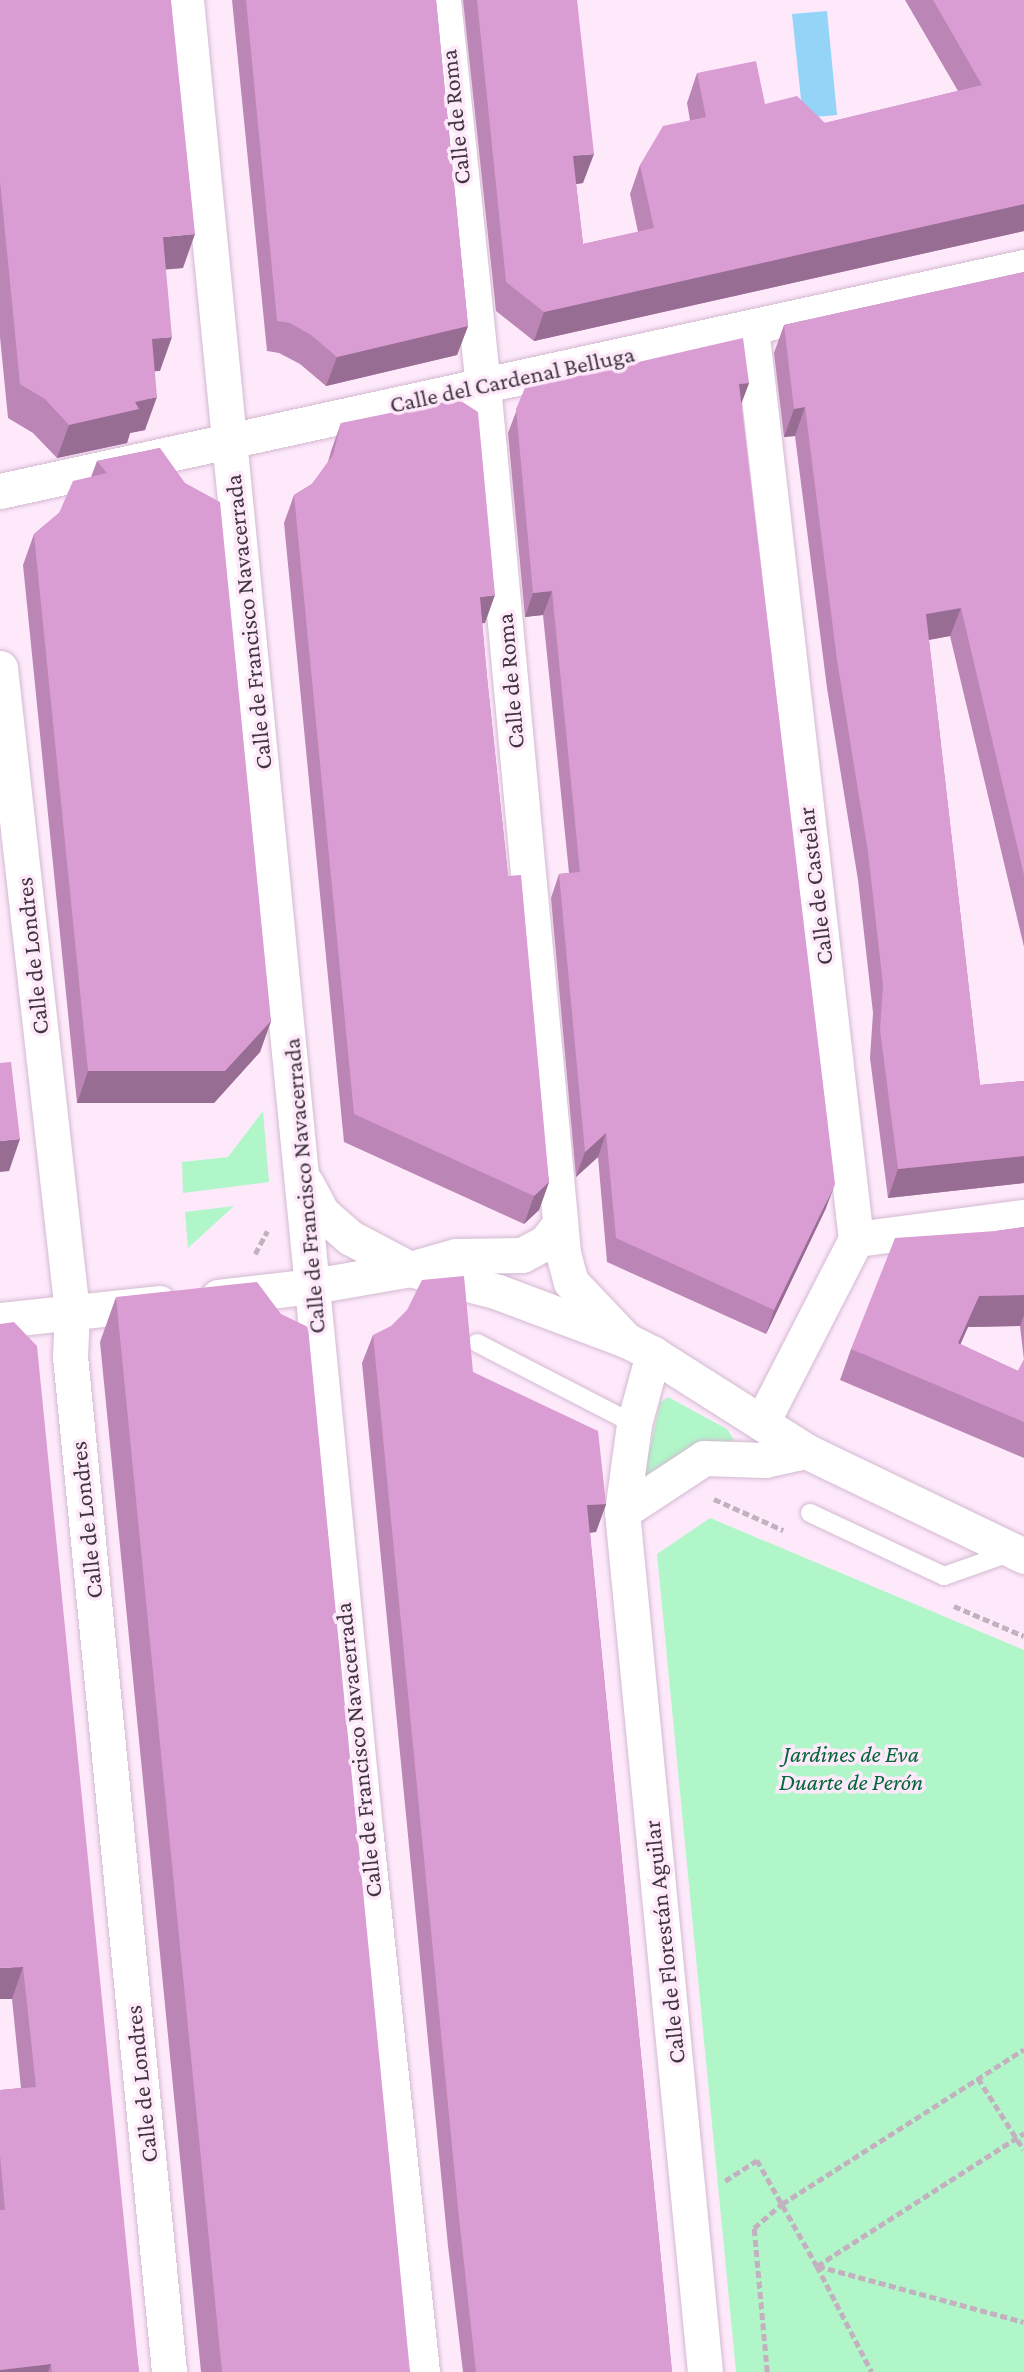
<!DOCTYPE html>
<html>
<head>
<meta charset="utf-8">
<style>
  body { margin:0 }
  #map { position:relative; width:1024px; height:2372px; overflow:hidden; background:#fee9fb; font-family:"Crimson Pro",serif }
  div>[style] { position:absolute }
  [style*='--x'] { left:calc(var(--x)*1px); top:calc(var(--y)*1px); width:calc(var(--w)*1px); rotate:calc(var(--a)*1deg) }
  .green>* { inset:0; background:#b1f6c9 }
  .water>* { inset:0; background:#93d4f7 }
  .path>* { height:4.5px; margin-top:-2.25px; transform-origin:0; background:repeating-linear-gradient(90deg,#c3b1c0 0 7px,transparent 0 10.5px) }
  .roads { filter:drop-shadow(0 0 2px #d3b9d0) drop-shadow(0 0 2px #d3b9d0) }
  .service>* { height:18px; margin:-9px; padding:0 9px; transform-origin:9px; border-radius:9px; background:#fff }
  .minor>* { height:35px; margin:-17.5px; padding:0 17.5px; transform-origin:17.5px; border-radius:17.5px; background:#fff }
  .wall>* { inset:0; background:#bb86b5 }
  .shaded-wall>* { inset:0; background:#986d94 }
  .building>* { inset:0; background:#d99cd3 }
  span { translate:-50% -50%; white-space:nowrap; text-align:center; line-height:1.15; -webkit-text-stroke:7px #fee9fb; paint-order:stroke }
  .street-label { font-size:24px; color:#40363f }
  .park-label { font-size:24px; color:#06663a; font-style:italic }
</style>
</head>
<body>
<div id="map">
  <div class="green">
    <div style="clip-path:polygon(263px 1111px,269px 1182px,183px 1193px,182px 1162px,228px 1157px)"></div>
    <div style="clip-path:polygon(234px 1206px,188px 1248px,185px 1212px)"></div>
    <div style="clip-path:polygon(668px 1397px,727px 1429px,734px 1440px,644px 1476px,660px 1403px)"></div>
    <div style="clip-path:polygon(710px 1518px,1024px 1650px,1024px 2372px,736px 2372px,657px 1554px)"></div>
  </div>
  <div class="water">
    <div style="clip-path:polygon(827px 11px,837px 115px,803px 118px,792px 14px)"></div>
  </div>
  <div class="path">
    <div style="--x:255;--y:1254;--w:26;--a:-62"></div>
    <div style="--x:714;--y:1499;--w:76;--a:24.2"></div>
    <div style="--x:954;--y:1606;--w:76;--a:23.2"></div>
    <div style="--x:978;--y:2078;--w:85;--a:57.4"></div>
    <div style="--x:725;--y:2181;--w:38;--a:-33"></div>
    <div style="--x:757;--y:2160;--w:122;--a:60.5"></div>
    <div style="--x:817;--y:2266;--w:119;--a:62.6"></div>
    <div style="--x:817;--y:2266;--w:246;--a:-32.7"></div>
    <div style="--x:818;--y:2266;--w:213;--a:15.2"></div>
    <div style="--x:767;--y:2372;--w:145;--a:-95.2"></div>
    <div style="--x:754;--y:2228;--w:37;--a:-41"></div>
    <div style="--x:782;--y:2204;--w:287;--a:-32.6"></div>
  </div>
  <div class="roads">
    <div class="service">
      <div style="--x:477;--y:1343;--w:177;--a:27.3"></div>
      <div style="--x:810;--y:1513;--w:148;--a:25.2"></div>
      <div style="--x:944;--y:1576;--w:72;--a:-19.4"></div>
    </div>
    <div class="minor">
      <div style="--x:186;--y:0;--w:1847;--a:84.41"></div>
      <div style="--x:366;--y:1838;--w:537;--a:84.01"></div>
      <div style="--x:443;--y:0;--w:387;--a:84.1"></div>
      <div style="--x:483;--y:385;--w:872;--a:84.73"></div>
      <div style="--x:563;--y:1253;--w:30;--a:75"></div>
      <div style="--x:571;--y:1282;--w:80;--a:46.5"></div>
      <div style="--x:751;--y:328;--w:917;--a:83.43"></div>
      <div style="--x:856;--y:1239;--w:206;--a:117.2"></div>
      <div style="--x:0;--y:491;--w:1048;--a:-12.34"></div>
      <div style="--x:0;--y:668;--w:648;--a:83.62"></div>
      <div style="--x:72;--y:1312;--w:44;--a:92.6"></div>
      <div style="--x:70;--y:1356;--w:1021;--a:84.43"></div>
      <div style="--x:306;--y:1183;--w:34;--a:62"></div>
      <div style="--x:322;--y:1213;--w:38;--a:41"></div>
      <div style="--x:351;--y:1238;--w:67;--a:27.7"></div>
      <div style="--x:410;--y:1269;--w:48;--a:-15.8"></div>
      <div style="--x:456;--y:1256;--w:66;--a:-0.9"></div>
      <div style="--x:522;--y:1255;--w:26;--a:-28"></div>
      <div style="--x:545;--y:1243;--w:24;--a:-52"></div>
      <div style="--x:856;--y:1239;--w:169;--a:-7.5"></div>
      <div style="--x:218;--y:1297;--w:96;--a:-6.6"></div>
      <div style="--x:313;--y:1286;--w:98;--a:-9.9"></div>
      <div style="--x:410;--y:1269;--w:91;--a:14.6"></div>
      <div style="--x:498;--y:1292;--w:137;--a:20.6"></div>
      <div style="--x:626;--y:1340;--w:30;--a:27"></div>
      <div style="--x:653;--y:1354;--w:181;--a:32.4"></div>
      <div style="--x:806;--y:1451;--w:242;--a:25.7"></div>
      <div style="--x:0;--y:1320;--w:160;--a:-6.1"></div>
      <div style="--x:622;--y:1512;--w:89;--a:-82.2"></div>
      <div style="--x:634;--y:1424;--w:73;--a:-74.8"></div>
      <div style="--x:705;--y:2372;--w:864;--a:-95.51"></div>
      <div style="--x:622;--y:1512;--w:98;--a:-33.4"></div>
      <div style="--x:704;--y:1458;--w:61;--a:1.9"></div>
      <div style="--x:765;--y:1460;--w:42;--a:-12.4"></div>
    </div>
  </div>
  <div class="wall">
    <div style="clip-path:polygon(0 0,183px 268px,166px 269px,160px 371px,155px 371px,145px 430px,130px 433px,127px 443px,57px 458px,33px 433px,8px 418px,0 337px)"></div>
    <div style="clip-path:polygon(232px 0,436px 0,468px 326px,457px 355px,326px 386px,300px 364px,279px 353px,267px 351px)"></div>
    <div style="clip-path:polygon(463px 0,577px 0,583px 183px,576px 184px,583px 244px,638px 232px,630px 194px,640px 165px,690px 120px,687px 103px,697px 73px,765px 104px,825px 123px,958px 91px,905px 0,1024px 0,1024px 231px,534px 341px,496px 311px)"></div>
    <div style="clip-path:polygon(1024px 272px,1024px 947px,950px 636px,929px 640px,980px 1085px,1024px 1081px,1024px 1183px,888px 1198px,870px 1058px,873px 1013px,858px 880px,827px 688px,795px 436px,784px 437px,774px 353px,784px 325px)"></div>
    <div style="clip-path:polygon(749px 383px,741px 404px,826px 1208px,766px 1334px,607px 1262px,598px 1157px,576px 1177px,551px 898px,559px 874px,569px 873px,543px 615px,525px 617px,508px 433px,525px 388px)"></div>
    <div style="clip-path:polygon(341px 423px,485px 623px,482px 623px,487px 677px,508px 876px,549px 1182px,539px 1210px,524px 1224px,344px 1142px,284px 523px,294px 495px,312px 484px,328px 462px,331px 451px)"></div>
    <div style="clip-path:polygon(160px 448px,271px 1021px,260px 1052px,214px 1103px,77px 1103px,23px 565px,34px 534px,59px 513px,91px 477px,97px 461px)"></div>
    <div style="clip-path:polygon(evenodd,1024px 1227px,1024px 1458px,840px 1380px,851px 1349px,996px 1231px,1024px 1227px,1020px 1326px,1024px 1360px,1018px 1371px,960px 1344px,968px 1327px,1020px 1326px)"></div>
    <div style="clip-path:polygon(116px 1297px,410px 2372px,201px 2372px,100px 1342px)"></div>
    <div style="clip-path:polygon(0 1324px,139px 2372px,0 2372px,0 2090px,21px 2088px,12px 1999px)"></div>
    <div style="clip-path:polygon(373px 1335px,473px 1372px,606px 1504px,596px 1532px,590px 1533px,672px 2372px,463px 2372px,448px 2246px,362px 1363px)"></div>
  </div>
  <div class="shaded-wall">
    <div style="clip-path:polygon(594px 154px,583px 183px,563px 186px,573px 156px)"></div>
    <div style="clip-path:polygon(1024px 204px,1024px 231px,534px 341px,544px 312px)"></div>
    <div style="clip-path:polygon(195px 234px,183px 268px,150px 271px,163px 237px)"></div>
    <div style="clip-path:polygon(468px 326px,457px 355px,326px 386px,337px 357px)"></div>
    <div style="clip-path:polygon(172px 337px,160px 371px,139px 372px,152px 339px)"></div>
    <div style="clip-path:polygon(749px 383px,740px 407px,739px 384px)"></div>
    <div style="clip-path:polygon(157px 397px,145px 430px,130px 433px,127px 443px,57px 458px,69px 425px,135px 402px)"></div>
    <div style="clip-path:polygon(805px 407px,795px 436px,784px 437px,794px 409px)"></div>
    <div style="clip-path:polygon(552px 591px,543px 615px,525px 617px,533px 593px)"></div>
    <div style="clip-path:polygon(495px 595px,485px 623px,470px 625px,480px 597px)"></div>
    <div style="clip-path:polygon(961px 608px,950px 636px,916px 642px,926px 614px)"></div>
    <div style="clip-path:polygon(271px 1021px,260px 1052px,214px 1103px,77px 1103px,88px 1071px)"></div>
    <div style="clip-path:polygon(606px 1133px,598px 1157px,576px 1177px,585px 1152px)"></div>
    <div style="clip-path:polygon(20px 1139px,9px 1171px,0 1172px,0 1141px)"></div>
    <div style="clip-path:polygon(1024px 1156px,1024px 1183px,888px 1198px,898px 1169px)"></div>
    <div style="clip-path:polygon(549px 1182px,539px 1210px,524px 1224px,534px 1196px)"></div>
    <div style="clip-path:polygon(835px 1184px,826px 1208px,766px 1334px,774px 1310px)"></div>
    <div style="clip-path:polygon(1024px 1295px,1024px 1315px,1020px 1326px,968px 1327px,947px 1375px,958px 1343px,979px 1296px)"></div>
    <div style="clip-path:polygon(606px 1504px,596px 1532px,577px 1533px,587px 1505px)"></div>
    <div style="clip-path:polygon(23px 1967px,12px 1999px,0 1999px,0 1968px)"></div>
    <div style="clip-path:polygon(51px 2364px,48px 2372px,0 2372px,0 2370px)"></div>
  </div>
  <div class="building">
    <div style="clip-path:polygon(0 0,171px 0,195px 234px,163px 237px,172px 337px,152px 339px,157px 397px,135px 402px,139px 409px,69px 425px,45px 399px,20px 384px,0 181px)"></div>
    <div style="clip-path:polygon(246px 0,436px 0,468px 326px,337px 357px,311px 335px,290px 323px,277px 321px)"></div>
    <div style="clip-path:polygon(477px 0,577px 0,594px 154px,573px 156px,583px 244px,654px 228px,640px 165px,663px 126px,706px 117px,697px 73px,756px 61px,765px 104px,797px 96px,825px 123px,982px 85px,933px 0,1024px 0,1024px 204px,544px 312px,506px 282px)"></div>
    <div style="clip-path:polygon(1024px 272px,1024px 875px,961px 608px,926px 614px,980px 1085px,1024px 1081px,1024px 1156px,898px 1169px,880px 1030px,883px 985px,868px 852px,837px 660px,805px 407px,794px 409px,784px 325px)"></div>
    <div style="clip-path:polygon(743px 338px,749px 383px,739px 384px,835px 1184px,774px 1310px,616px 1238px,606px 1133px,585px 1152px,559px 874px,580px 872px,552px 591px,533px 593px,516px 409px,525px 388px)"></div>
    <div style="clip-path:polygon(458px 399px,478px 412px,495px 595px,480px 597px,487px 677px,508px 876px,521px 875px,549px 1182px,534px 1196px,354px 1114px,294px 495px,312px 484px,333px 455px,341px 423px)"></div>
    <div style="clip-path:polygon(160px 448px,185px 483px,220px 502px,271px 1021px,225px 1071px,88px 1071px,34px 534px,59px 513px,73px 481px,107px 473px,97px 461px)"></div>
    <div style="clip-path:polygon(11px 1062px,20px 1139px,0 1141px,0 1063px)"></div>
    <div style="clip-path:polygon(1024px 1227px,1024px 1295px,979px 1296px,958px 1343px,1018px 1371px,1024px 1359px,1024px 1422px,851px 1349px,895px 1238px,996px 1231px)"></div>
    <div style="clip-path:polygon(464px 1276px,473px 1372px,598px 1431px,606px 1504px,587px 1505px,672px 2372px,476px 2372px,459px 2218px,373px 1335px,391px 1326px,407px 1310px,422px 1280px)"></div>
    <div style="clip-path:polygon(257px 1282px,281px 1314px,308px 1327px,410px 2372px,222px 2372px,116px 1297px)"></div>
    <div style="clip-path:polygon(14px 1322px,37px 1346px,139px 2372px,52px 2372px,51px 2364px,0 2370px,0 2210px,5px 2210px,0 2155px,0 2090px,36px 2087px,23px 1967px,0 1968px,0 1324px)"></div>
  </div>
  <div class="street-label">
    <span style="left:455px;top:117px;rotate:-96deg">Calle de Roma</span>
    <span style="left:512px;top:379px;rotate:-12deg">Calle del Cardenal Belluga</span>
    <span style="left:248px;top:622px;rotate:-96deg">Calle de Francisco Navacerrada</span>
    <span style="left:510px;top:681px;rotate:-95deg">Calle de Roma</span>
    <span style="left:815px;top:886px;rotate:-97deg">Calle de Castelar</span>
    <span style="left:32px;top:956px;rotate:-96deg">Calle de Londres</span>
    <span style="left:304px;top:1186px;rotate:-95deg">Calle de Francisco Navacerrada</span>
    <span style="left:86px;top:1520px;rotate:-96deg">Calle de Londres</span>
    <span style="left:358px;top:1750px;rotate:-96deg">Calle de Francisco Navacerrada</span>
    <span style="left:664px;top:1942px;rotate:-96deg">Calle de Florestán Aguilar</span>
    <span style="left:141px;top:2084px;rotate:-96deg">Calle de Londres</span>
  </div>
  <div class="park-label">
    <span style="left:851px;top:1768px">Jardines de Eva<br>Duarte de Perón</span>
  </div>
</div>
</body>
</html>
